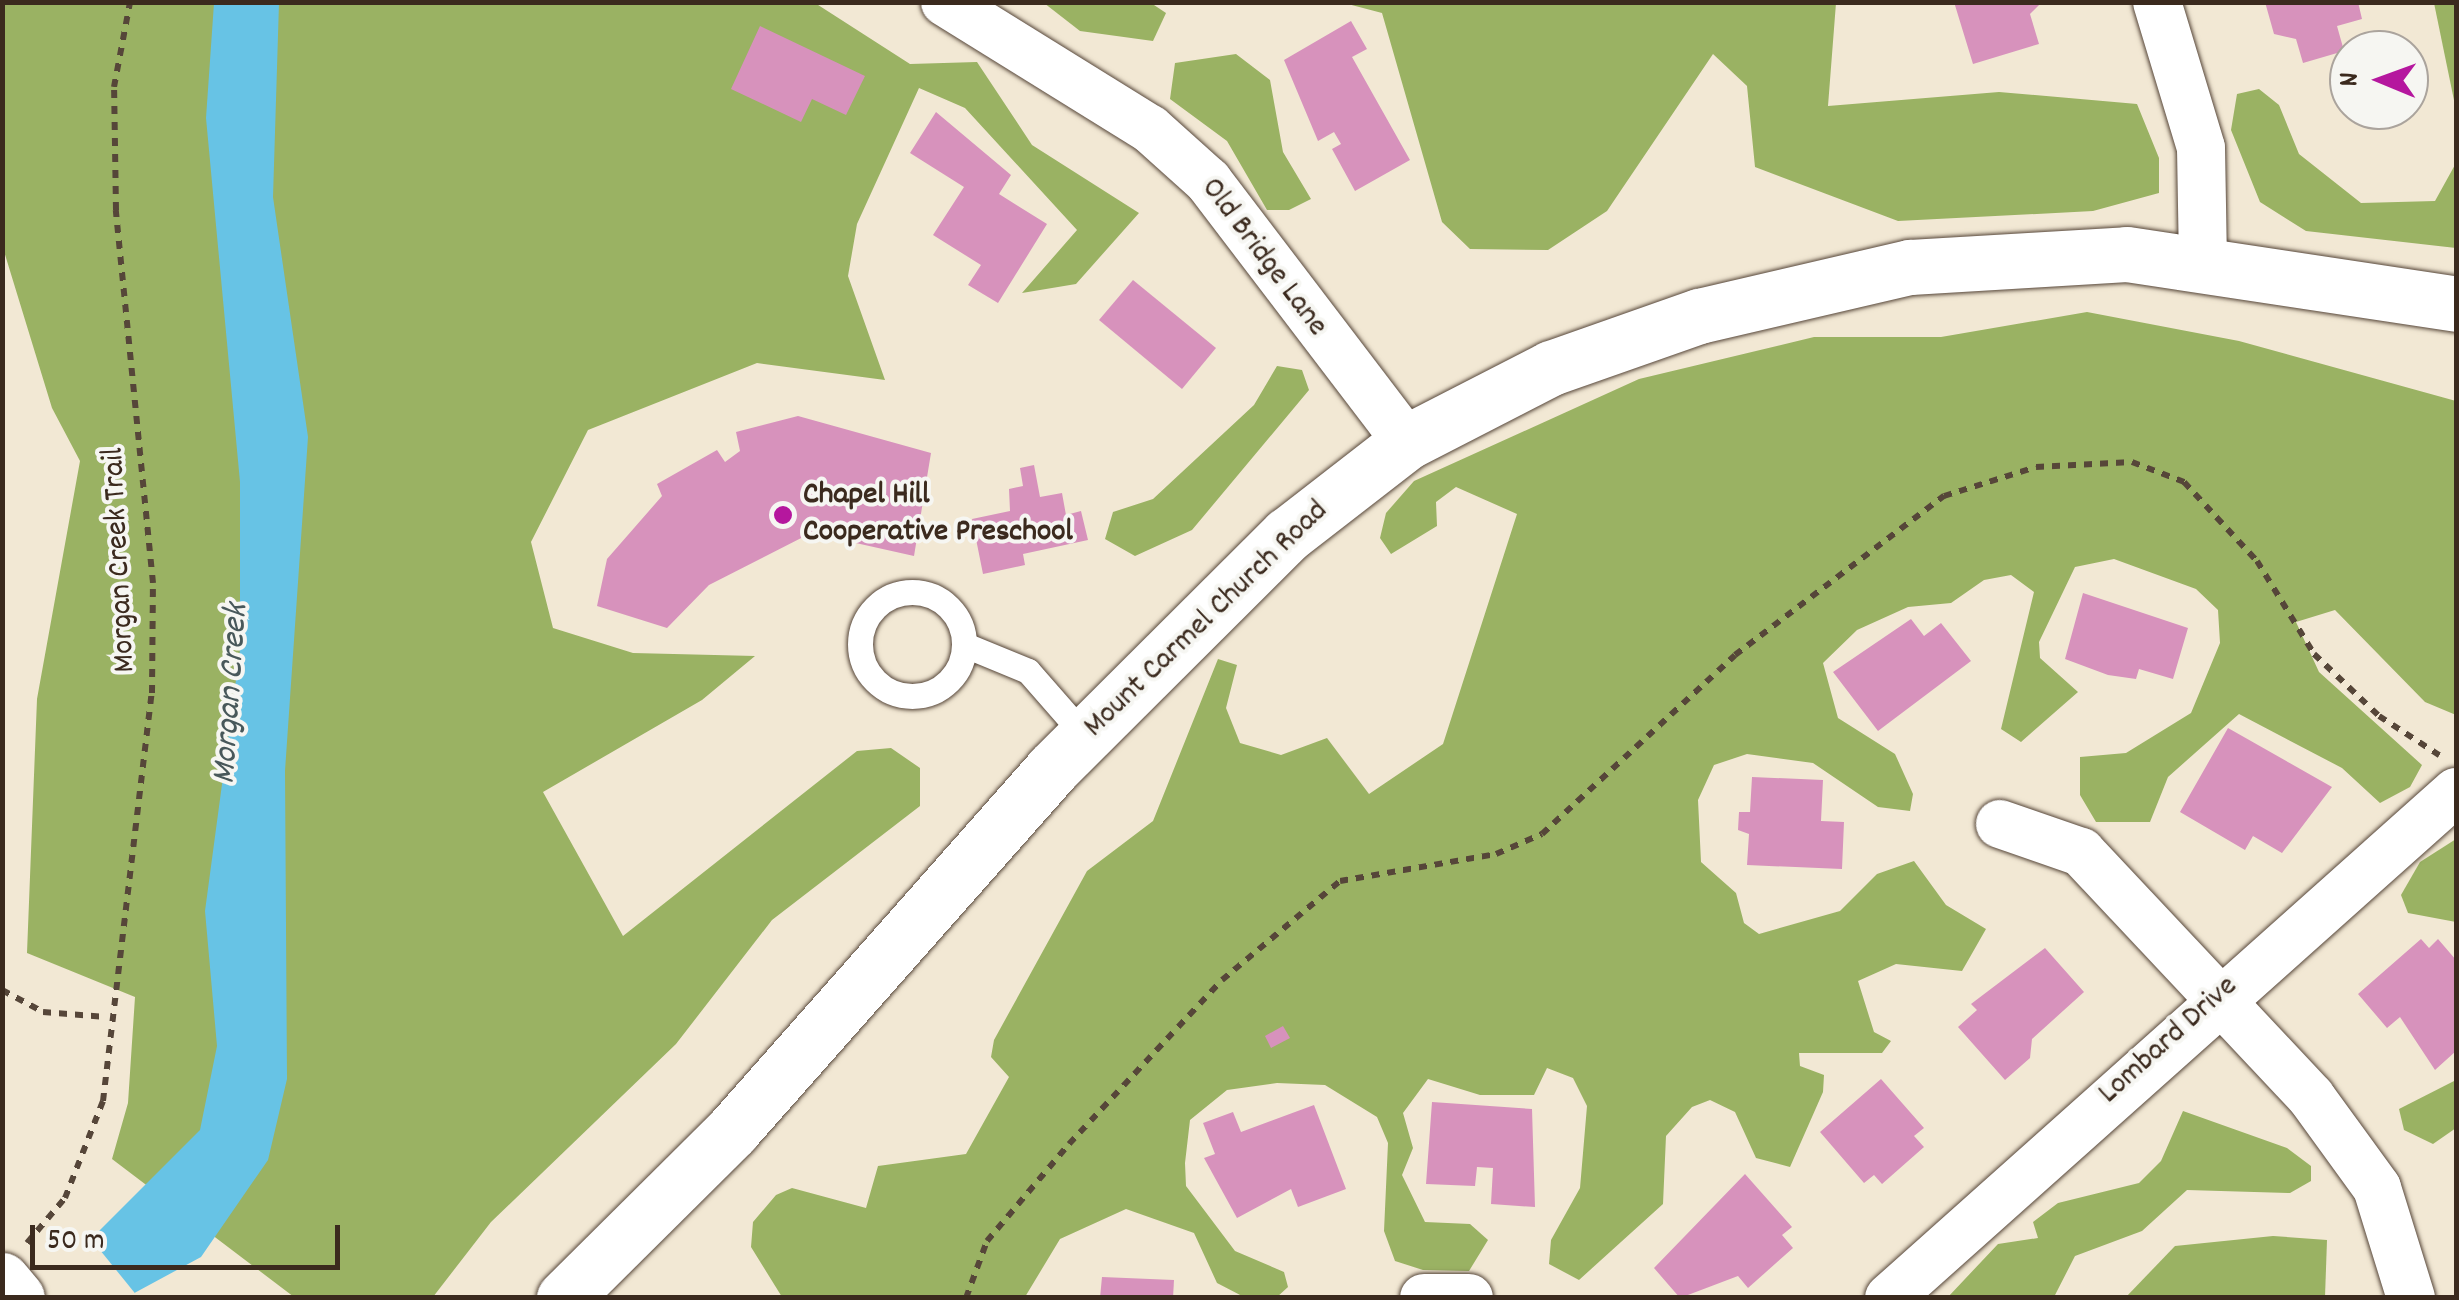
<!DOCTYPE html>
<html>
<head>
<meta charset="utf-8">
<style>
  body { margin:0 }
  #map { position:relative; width:2459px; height:1300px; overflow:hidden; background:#f2e8d4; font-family:Dekko,sans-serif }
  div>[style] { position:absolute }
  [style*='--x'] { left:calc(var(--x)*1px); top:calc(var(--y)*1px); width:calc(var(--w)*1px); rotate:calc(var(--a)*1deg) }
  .forest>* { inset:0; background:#9ab263 }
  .water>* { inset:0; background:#67c3e5 }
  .pier>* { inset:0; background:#f2e8d4 }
  .building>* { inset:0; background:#d792bc }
  .path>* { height:6px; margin-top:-3px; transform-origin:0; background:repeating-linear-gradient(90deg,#564639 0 8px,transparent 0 16px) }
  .roads { filter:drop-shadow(0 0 2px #564639) drop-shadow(0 0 2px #564639) }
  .lane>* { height:25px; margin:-12.5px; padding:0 12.5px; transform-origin:12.5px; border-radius:12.5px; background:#fff }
  .lane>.ring { margin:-12.5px; padding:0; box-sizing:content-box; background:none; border:25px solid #fff; border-radius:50% }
  .street>* { height:48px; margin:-24px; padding:0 24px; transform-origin:24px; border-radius:24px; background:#fff }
  .secondary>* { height:55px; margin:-27.5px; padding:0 27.5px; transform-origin:27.5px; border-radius:27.5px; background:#fff }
  .highway>* { height:55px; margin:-27.5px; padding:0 27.5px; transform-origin:27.5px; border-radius:27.5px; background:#fff }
  .dots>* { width:28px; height:28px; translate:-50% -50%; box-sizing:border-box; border:5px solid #f6f6f2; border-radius:50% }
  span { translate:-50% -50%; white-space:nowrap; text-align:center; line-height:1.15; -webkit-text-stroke:8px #f6f6f2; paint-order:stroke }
  .street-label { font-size:32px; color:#3b2a1e }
  .poi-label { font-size:32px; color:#3b2a1e; font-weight:700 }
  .left { translate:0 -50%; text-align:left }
  .water-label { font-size:35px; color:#48585a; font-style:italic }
  .frame { position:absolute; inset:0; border:5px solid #3b2a1e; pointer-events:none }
  .north { position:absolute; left:2329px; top:30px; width:100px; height:100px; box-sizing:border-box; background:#f6f6f2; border:2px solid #aba49d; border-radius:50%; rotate:271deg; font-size:28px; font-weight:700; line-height:40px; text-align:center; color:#3b2a1e }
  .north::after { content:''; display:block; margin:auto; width:35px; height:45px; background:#b5179e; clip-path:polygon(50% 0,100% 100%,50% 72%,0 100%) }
  .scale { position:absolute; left:30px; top:1225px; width:310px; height:45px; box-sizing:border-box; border:5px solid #3b2a1e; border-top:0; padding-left:12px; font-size:30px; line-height:35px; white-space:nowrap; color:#3b2a1e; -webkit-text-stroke:8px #f6f6f2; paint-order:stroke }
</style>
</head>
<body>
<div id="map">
  <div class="forest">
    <div style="clip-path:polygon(586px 2px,815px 3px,910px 64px,977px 62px,1032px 145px,1139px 213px,1076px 284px,1022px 293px,1077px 230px,965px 108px,919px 88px,857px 224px,848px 276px,885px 380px,757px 363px,588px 430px,531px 542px,553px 628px,633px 653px,755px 656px,702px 700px,543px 792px,623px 936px,857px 751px,891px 748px,920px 768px,920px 806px,772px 920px,676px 1044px,491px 1222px,433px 1297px,294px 1297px,112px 1159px,128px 1103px,135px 997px,27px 953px,37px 699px,80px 461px,52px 408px,3px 248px,2px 3px)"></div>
    <div style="clip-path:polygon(1044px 3px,1151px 3px,1166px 13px,1153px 41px,1080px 31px)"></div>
    <div style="clip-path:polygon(1344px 3px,1836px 3px,1828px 106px,1999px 92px,2137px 104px,2159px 158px,2159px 193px,2093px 211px,1898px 221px,1755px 167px,1747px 86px,1713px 54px,1607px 211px,1548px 250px,1470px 249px,1442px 222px,1382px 13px)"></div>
    <div style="clip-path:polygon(2434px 3px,2456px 3px,2456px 110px)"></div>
    <div style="clip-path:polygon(1236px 54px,1270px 80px,1283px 152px,1311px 199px,1289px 210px,1267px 210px,1227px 141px,1170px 99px,1175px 63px)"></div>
    <div style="clip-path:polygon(2259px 89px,2279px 105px,2299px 154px,2361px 203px,2435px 201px,2456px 163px,2456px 248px,2306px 231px,2260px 202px,2231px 130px,2237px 94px)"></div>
    <div style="clip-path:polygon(2087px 312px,2239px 341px,2456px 401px,2456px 715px,2425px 702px,2335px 610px,2296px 622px,2319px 672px,2422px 765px,2410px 787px,2380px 803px,2342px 768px,2239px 714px,2168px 777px,2150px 822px,2096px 822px,2080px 795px,2080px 757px,2126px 753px,2191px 713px,2220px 643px,2218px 610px,2196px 589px,2114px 559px,2075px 567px,2039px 642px,2040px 658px,2078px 692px,2021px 742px,2001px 729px,2034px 592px,2011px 575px,1984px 580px,1951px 603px,1908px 607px,1857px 630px,1823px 663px,1838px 718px,1895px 754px,1913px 794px,1910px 811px,1878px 807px,1813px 763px,1747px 754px,1714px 765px,1698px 800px,1701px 862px,1736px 893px,1744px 923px,1759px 934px,1840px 911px,1877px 874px,1914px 861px,1946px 905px,1986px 929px,1962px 971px,1896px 964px,1858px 981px,1874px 1032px,1891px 1041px,1882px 1053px,1799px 1053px,1800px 1066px,1824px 1075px,1823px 1092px,1790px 1167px,1756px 1158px,1735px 1112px,1710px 1100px,1692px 1107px,1666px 1136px,1663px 1204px,1579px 1280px,1549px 1264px,1551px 1240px,1580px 1188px,1587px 1106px,1573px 1078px,1547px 1068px,1534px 1095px,1480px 1095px,1428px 1079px,1403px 1113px,1413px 1148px,1402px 1175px,1425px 1222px,1470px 1224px,1488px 1240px,1469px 1271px,1423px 1270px,1395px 1261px,1384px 1231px,1388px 1143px,1377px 1117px,1325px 1085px,1277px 1083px,1227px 1090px,1190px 1120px,1185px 1163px,1186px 1186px,1235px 1251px,1284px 1272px,1288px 1287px,1277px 1297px,1244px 1297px,1217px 1283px,1194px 1233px,1126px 1209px,1060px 1239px,1025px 1297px,782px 1297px,751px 1247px,753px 1222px,776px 1195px,792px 1188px,866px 1208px,878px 1166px,966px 1154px,1009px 1077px,991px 1057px,994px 1040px,1087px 871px,1153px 821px,1218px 659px,1237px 665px,1226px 708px,1240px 743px,1281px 755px,1327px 738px,1369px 794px,1443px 744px,1517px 514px,1456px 487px,1436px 502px,1437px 526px,1391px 554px,1380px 538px,1386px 513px,1414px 481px,1639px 379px,1814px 337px,1941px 337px)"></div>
    <div style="clip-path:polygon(1277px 366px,1302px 370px,1309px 390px,1192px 530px,1135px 556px,1105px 539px,1113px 512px,1153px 499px,1254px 405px)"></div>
    <div style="clip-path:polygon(2456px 839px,2456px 922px,2408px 913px,2401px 895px,2420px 862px)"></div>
    <div style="clip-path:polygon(2456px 1080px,2456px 1128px,2433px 1144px,2404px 1130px,2399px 1109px)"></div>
    <div style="clip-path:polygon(2183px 1111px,2287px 1148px,2311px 1166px,2311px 1181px,2290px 1193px,2187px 1190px,2142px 1231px,2075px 1256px,2054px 1297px,1948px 1297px,1998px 1244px,2038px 1238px,2033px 1222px,2058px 1203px,2139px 1183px,2161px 1161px)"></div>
    <div style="clip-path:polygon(2273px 1236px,2327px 1240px,2325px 1297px,2126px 1297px,2175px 1246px)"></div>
  </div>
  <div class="water">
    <div style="clip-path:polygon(214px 3px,279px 3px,273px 197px,308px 437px,285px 771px,287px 1079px,268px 1160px,201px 1257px,127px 1297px,2px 1287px,95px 1235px,200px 1130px,217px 1046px,205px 911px,240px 650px,240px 482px,206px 118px)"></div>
  </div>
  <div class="pier">
    <div style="clip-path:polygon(87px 1234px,138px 1297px,2px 1297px,2px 1281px)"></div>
  </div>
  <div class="building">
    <div style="clip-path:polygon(1954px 2px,2042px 2px,2030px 14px,2039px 44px,1973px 64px)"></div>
    <div style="clip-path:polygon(2265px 2px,2358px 2px,2362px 19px,2337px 26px,2344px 51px,2303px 63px,2296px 39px,2274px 34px)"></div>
    <div style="clip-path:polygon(1351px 21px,1367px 49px,1352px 57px,1410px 160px,1355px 191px,1332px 149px,1341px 144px,1334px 132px,1318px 141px,1284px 60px)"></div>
    <div style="clip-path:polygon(760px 26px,865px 76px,846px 115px,812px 99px,801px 122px,731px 89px)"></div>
    <div style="clip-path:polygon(936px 112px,1011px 175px,999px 194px,1047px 224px,998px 303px,968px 285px,981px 265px,933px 235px,964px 187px,910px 153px)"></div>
    <div style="clip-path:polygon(1133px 280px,1216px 348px,1182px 389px,1099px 320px)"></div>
    <div style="clip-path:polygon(798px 416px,931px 453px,914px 556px,811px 533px,709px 585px,667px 628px,597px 606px,607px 559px,662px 496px,657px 484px,717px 450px,725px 462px,740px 451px,736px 432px)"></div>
    <div style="clip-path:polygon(1034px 465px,1040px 497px,1062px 493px,1066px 515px,1081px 511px,1088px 540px,1023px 554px,1025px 565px,983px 574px,972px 519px,1010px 511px,1009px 489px,1023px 486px,1020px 468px)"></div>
    <div style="clip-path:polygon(2083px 593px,2188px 628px,2173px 679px,2139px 669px,2136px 679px,2108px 675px,2065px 659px)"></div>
    <div style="clip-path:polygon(1911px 619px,1924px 636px,1941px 623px,1971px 661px,1878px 731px,1833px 672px)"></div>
    <div style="clip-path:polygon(2228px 728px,2332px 787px,2282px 853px,2253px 836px,2245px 850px,2180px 812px)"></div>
    <div style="clip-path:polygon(1752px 777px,1823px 780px,1821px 821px,1844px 822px,1842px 869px,1747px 865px,1749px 834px,1738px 830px,1739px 812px,1750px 812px)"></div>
    <div style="clip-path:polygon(2421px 939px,2429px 948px,2438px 939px,2456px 960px,2456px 1051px,2435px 1070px,2400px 1017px,2387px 1028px,2358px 994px)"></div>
    <div style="clip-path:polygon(2045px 948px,2084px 992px,2032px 1039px,2030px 1058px,2005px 1080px,1958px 1027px,1977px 1010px,1971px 1004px)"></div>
    <div style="clip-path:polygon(1283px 1026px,1290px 1038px,1271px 1048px,1265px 1036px)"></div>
    <div style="clip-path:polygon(1881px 1079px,1924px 1128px,1914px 1136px,1924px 1147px,1882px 1184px,1874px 1175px,1864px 1183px,1820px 1132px)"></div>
    <div style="clip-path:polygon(1432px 1102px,1532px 1109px,1535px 1207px,1491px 1204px,1493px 1168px,1477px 1167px,1475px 1186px,1426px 1184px)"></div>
    <div style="clip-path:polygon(1314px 1105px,1346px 1189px,1298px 1207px,1291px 1189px,1237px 1218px,1204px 1158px,1215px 1154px,1203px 1123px,1233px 1112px,1241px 1132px)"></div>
    <div style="clip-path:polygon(1745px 1174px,1792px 1227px,1782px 1235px,1793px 1248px,1748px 1288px,1738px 1276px,1680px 1298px,1654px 1268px)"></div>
    <div style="clip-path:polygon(1102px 1277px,1174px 1280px,1173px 1298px,1100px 1298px)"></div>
  </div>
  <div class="path">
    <div style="--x:2;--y:990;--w:47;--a:28.2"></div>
    <div style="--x:43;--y:1012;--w:63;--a:4.5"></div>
    <div style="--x:27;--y:1243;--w:59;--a:-49.8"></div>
    <div style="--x:65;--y:1198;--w:104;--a:-68.6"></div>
    <div style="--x:103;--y:1101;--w:411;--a:-83.2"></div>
    <div style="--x:152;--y:693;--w:110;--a:-89.5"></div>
    <div style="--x:153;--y:583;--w:375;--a:-95.7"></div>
    <div style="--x:116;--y:210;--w:123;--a:-90.9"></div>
    <div style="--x:114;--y:87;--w:86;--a:-79.3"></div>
    <div style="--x:966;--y:1298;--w:61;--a:-69.8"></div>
    <div style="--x:987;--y:1241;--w:127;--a:-49.8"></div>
    <div style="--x:1069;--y:1144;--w:224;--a:-47"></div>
    <div style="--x:1222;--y:980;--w:154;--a:-40"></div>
    <div style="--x:1340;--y:881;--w:158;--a:-9.8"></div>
    <div style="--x:1496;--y:854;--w:50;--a:-23.5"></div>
    <div style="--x:1542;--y:834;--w:263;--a:-42.8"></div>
    <div style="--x:1735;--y:655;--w:263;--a:-37.3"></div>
    <div style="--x:1944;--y:496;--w:96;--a:-17.5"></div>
    <div style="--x:2036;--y:467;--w:96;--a:-3"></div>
    <div style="--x:2132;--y:462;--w:56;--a:21"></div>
    <div style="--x:2184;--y:482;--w:108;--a:47.3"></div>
    <div style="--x:2257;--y:561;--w:109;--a:58.5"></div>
    <div style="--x:2314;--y:654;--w:90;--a:43.6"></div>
    <div style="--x:2379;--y:716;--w:72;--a:33"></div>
  </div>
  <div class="roads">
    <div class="lane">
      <div class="ring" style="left:860px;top:592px;width:79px;height:79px"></div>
      <div style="--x:965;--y:645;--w:68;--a:22.4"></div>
      <div style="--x:1028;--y:671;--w:86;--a:48.8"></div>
    </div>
    <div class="street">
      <div style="--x:945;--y:2;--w:241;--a:31.8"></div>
      <div style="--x:1150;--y:129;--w:78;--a:41.9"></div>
      <div style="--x:1208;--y:181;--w:328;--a:52.7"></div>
      <div style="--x:2157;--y:2;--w:152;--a:73.2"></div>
      <div style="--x:2201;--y:148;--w:112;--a:89"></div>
      <div style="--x:2000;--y:824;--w:86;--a:19.1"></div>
      <div style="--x:2081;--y:852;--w:336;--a:46.8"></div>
      <div style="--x:2311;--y:1097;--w:112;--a:54"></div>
      <div style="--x:2377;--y:1188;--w:115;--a:72.8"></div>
      <div style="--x:1424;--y:1298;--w:45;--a:0"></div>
      <div style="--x:1889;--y:1298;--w:760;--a:-41.75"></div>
    </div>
    <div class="secondary">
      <div style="--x:564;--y:1298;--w:237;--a:-44.8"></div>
      <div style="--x:732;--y:1131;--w:483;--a:-48.5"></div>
      <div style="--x:1052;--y:769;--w:332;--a:-44.9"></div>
      <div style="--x:1287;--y:535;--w:152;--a:-37.8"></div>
      <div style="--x:1407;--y:442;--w:162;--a:-27.2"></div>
      <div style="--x:1551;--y:368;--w:157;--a:-19.4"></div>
      <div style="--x:1699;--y:316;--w:217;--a:-13.1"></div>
      <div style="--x:1910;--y:267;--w:217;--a:-3.4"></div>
      <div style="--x:2127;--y:254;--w:333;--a:8.6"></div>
    </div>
    <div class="highway">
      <div style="--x:2;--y:1280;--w:23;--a:50"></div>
    </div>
  </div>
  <div class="dots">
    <div style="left:783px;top:515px;background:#b5179e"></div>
  </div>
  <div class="street-label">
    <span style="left:1263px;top:258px;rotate:53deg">Old Bridge Lane</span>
    <span style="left:121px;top:560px;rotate:-93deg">Morgan Creek Trail</span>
    <span style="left:1207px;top:620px;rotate:-44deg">Mount Carmel Church Road</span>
    <span style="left:2169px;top:1041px;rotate:-42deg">Lombard Drive</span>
  </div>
  <div class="poi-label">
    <span class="left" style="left:803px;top:515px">Chapel Hill<br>Cooperative Preschool</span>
  </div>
  <div class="water-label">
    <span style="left:232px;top:694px;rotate:-86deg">Morgan Creek</span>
  </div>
  <div class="frame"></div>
  <div class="north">N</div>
  <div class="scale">50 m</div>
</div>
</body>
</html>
